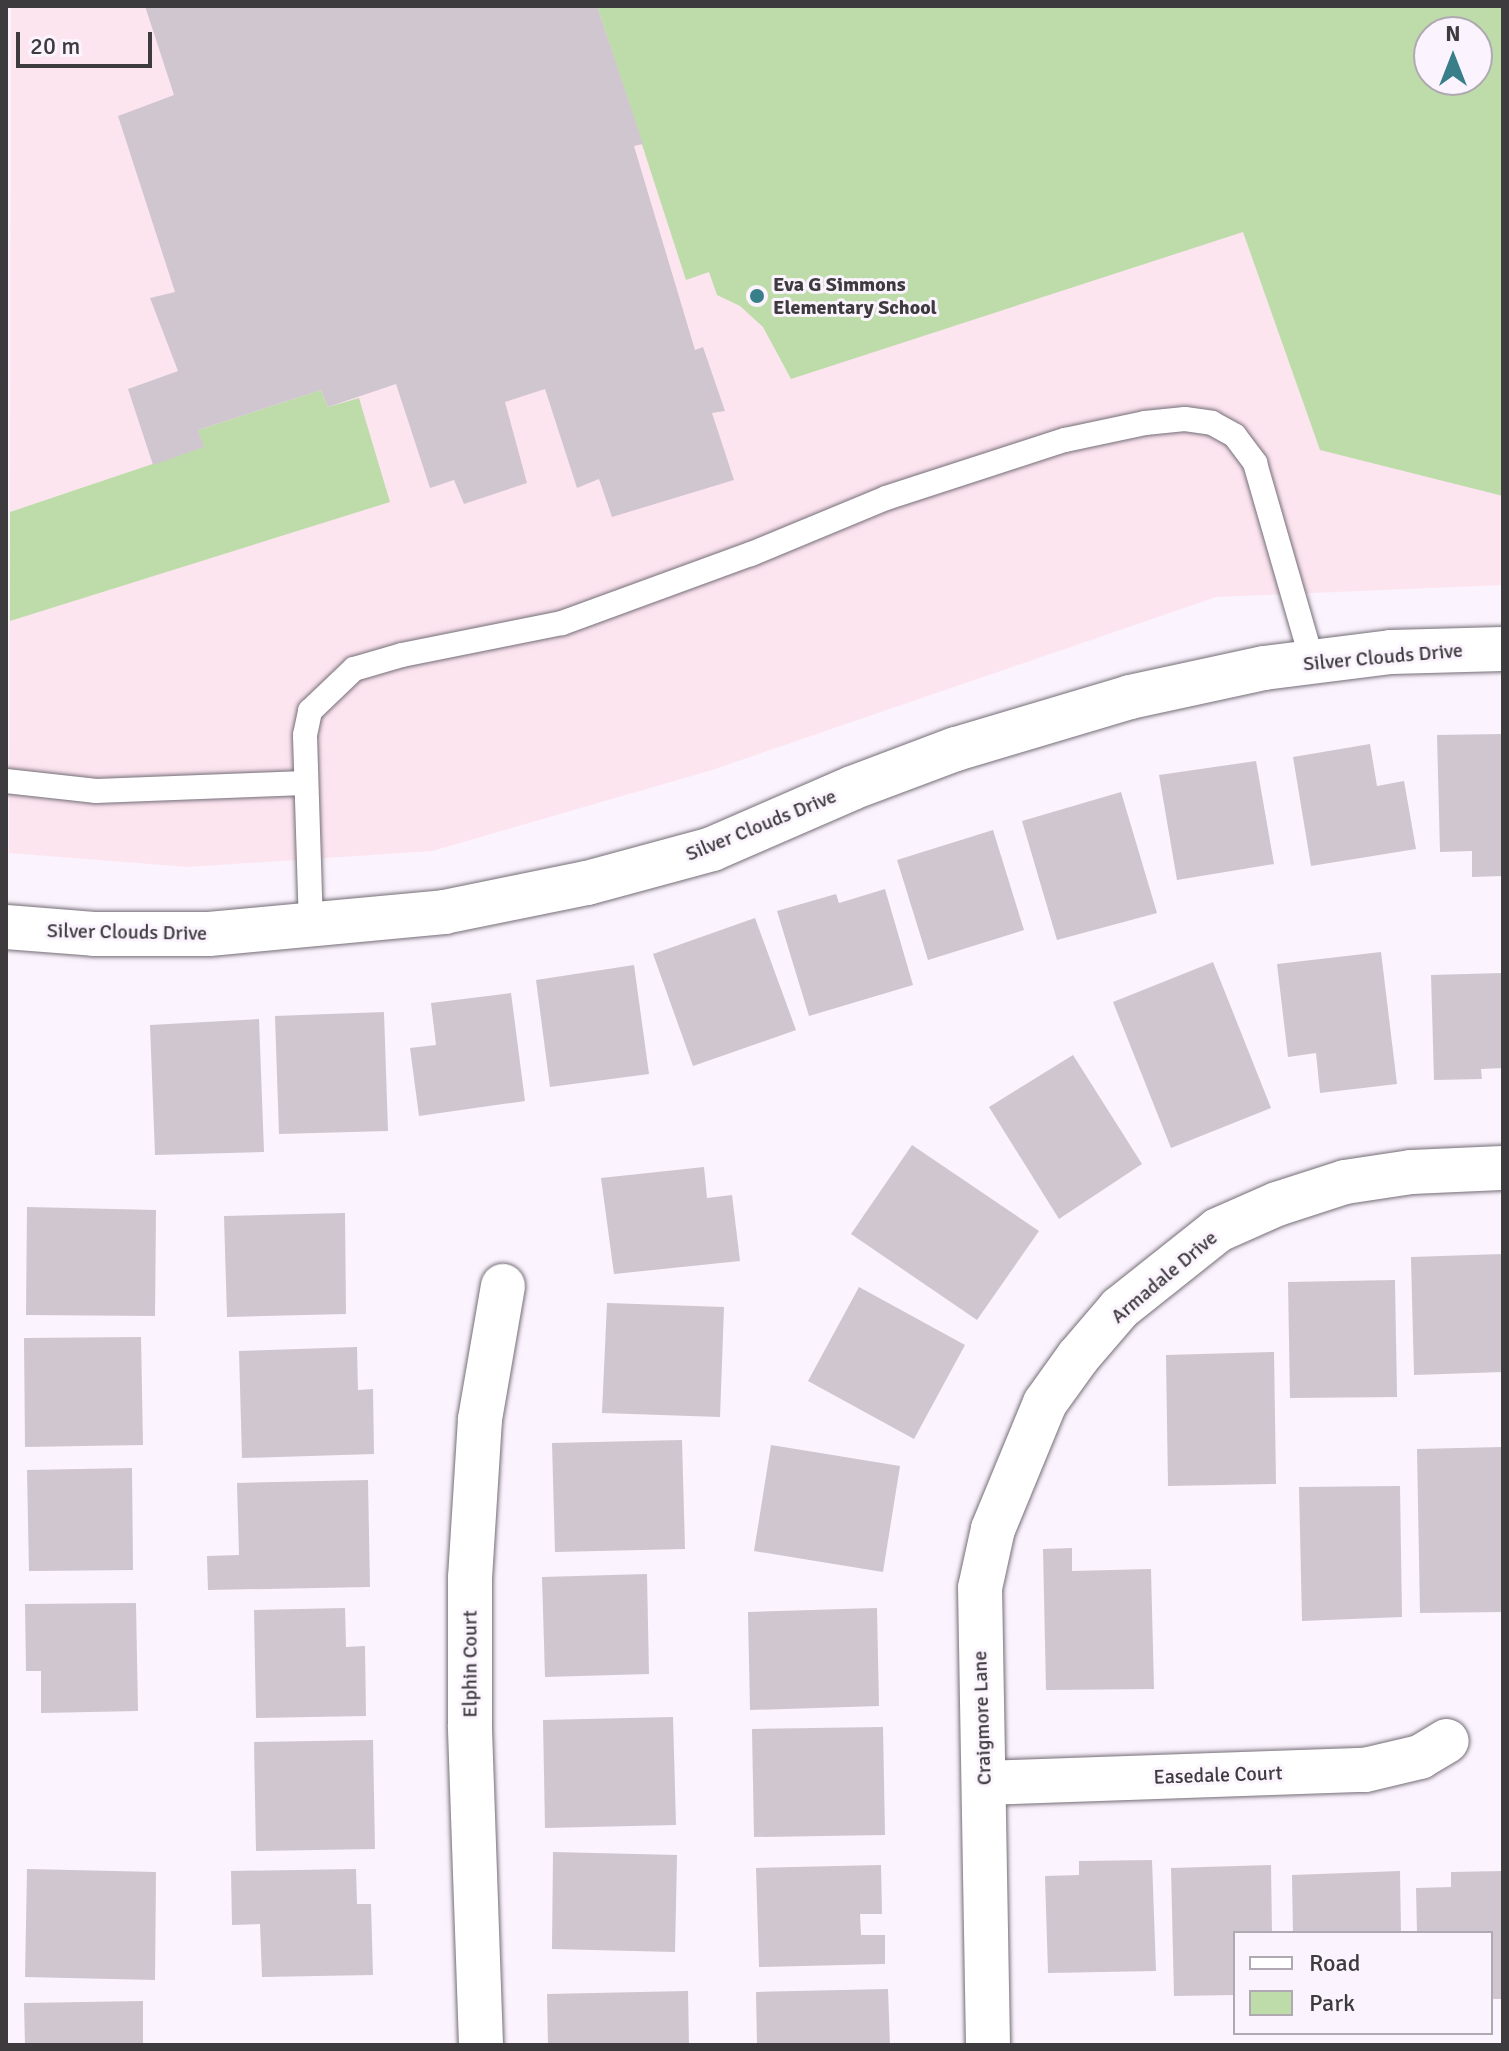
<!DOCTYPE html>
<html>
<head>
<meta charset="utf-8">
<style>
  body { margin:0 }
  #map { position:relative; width:1509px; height:2051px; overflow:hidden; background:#fbf3fd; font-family:Signika,sans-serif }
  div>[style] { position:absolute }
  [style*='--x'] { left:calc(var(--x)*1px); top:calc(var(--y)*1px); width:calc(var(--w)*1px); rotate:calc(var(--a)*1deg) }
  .education>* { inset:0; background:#fde5f0 }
  .green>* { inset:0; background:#bedcaa }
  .building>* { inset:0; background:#d0c6cf }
  .roads { filter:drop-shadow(0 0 2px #756e77) drop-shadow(0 0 2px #756e77) }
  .service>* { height:24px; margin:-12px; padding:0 12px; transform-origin:12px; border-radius:12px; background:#fff }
  .minor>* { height:44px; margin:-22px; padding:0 22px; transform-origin:22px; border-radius:22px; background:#fff }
  .dots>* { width:22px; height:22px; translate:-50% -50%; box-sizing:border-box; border:4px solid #fbf3fd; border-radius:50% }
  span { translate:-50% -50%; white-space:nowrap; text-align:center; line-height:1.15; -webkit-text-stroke:6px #fbf3fd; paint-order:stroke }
  .poi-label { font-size:20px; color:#3e3b3f; font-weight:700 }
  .left { translate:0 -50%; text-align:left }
  .street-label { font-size:20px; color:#3e3b3f }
  .frame { position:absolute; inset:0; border:8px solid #3e3b3f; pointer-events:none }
  .legend { position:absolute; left:1233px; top:1931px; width:260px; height:104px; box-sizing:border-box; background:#fbf3fd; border:2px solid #afa9b1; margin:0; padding:10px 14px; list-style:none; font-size:24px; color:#3e3b3f }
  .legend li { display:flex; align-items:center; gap:16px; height:40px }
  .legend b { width:40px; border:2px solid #afa9b1 }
  .north { position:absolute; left:1413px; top:16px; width:80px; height:80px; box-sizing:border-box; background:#fbf3fd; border:2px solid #afa9b1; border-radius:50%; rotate:0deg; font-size:22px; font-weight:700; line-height:32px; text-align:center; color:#3e3b3f }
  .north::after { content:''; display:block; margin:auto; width:28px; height:36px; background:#397f8a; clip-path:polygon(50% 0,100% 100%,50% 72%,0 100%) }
  .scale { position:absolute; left:16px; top:32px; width:136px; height:36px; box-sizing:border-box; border:4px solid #3e3b3f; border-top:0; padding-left:10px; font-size:24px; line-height:28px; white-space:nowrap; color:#3e3b3f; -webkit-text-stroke:6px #fbf3fd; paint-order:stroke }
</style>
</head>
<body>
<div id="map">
  <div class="education">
    <div style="clip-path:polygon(evenodd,11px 6px,1503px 6px,1503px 585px,1216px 597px,712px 770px,432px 851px,188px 867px,9px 853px,11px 6px,1429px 32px,1477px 32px,1477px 80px,1429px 80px,1429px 32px)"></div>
  </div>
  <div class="green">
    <div style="clip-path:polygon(evenodd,597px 6px,1503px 6px,1503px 496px,1320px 450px,1243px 232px,791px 379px,763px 327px,740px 306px,717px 295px,709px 272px,686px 280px,597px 6px,1429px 32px,1477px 32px,1477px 80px,1429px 80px,1429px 32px)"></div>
    <div style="clip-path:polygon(321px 390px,328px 407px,359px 398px,390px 502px,10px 621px,10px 512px,203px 447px,198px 430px)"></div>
  </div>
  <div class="building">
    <div style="clip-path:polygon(145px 6px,597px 6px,643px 144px,634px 146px,695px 350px,703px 347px,725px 411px,712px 413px,734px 480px,612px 517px,599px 479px,577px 488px,545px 389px,505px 402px,527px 483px,464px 504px,454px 480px,430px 488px,396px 384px,328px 407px,321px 390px,198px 430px,204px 447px,153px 465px,128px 389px,178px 371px,150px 298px,175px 292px,118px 116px,174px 95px)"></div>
    <div style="clip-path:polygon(1503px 734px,1503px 876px,1472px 877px,1472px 851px,1440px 852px,1437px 735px)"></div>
    <div style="clip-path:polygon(1370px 744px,1377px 786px,1404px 781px,1416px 849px,1311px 866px,1293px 757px)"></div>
    <div style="clip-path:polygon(1256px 761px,1274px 864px,1177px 880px,1159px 775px)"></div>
    <div style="clip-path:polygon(1121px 792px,1157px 913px,1057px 940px,1022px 821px)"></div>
    <div style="clip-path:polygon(993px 830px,1024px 930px,928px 960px,897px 860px)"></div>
    <div style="clip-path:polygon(885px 889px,913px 985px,809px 1016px,777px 911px,836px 894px,839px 903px)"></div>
    <div style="clip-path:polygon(755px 918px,796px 1030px,693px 1066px,653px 954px)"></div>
    <div style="clip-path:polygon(1381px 952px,1397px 1084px,1320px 1093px,1316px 1053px,1288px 1057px,1277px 964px)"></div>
    <div style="clip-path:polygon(1213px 962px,1271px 1108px,1171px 1148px,1113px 1002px)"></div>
    <div style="clip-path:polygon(634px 965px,649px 1074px,550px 1087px,536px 980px)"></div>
    <div style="clip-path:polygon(1503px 973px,1503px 1068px,1481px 1069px,1482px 1079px,1434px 1080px,1431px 975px)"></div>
    <div style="clip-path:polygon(511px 993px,525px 1101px,419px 1116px,410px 1048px,436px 1045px,431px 1003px)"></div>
    <div style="clip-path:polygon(384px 1012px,388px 1131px,279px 1134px,275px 1016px)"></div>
    <div style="clip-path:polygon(259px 1019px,264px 1152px,155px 1155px,150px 1025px)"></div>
    <div style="clip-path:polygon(1073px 1055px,1142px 1164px,1059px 1219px,989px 1107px)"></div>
    <div style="clip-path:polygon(912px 1145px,1039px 1231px,977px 1320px,851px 1234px)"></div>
    <div style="clip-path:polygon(704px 1167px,707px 1198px,732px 1195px,740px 1261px,614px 1274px,601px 1178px)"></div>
    <div style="clip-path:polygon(27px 1207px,156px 1210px,155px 1316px,26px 1315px)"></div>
    <div style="clip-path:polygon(345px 1213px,346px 1314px,227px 1317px,224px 1216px)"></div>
    <div style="clip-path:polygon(1503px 1254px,1503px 1372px,1414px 1375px,1411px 1257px)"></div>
    <div style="clip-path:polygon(1395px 1280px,1397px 1397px,1290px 1398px,1288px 1282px)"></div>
    <div style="clip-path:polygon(859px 1287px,965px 1345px,914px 1439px,808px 1381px)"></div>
    <div style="clip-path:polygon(607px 1303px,724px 1307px,720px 1417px,602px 1413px)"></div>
    <div style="clip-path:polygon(141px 1337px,143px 1445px,25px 1447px,24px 1338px)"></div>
    <div style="clip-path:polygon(357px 1347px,358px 1390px,373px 1389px,374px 1454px,242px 1458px,239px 1351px)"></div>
    <div style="clip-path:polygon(1274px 1352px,1276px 1484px,1168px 1486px,1166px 1355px)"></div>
    <div style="clip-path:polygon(682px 1440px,685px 1549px,555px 1552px,552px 1443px)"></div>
    <div style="clip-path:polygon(771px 1445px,900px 1466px,883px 1572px,754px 1551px)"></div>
    <div style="clip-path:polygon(1503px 1447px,1503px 1612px,1420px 1613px,1417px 1449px)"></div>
    <div style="clip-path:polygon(132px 1468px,133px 1570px,29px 1571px,27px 1470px)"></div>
    <div style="clip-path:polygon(368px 1480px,370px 1587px,208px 1590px,207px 1556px,239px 1555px,237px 1483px)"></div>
    <div style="clip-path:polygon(1400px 1486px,1402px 1617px,1302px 1621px,1299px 1487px)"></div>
    <div style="clip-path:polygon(1072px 1548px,1072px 1571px,1151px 1569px,1154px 1689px,1046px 1690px,1043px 1549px)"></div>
    <div style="clip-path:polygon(647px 1574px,649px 1674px,545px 1677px,542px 1577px)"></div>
    <div style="clip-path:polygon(136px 1603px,138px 1711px,41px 1713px,41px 1671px,26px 1671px,25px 1604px)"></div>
    <div style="clip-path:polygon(345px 1608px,346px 1647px,365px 1646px,366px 1716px,256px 1718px,254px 1610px)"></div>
    <div style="clip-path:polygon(877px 1608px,879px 1706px,750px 1710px,748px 1612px)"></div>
    <div style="clip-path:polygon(673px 1717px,676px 1825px,545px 1828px,543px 1720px)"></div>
    <div style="clip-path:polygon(883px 1727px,885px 1835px,754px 1837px,752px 1729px)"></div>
    <div style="clip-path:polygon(373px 1740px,375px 1849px,256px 1851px,254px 1742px)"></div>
    <div style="clip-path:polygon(553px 1852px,677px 1855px,675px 1952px,552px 1949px)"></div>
    <div style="clip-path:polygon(1152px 1860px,1156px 1971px,1048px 1973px,1045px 1876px,1079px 1875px,1079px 1861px)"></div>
    <div style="clip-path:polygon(881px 1865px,882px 1914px,860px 1914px,861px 1935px,885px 1935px,885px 1964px,759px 1967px,756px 1868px)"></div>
    <div style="clip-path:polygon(1271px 1865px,1272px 1933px,1235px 1933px,1235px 1995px,1174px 1996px,1171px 1868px)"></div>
    <div style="clip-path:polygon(27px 1869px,156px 1872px,155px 1980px,25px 1977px)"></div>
    <div style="clip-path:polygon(356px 1869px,357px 1904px,371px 1904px,373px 1975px,262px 1977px,260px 1924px,232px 1925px,231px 1871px)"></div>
    <div style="clip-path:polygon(1400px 1871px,1401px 1933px,1293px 1933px,1292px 1875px)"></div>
    <div style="clip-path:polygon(1503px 1871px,1503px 1999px,1491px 1999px,1491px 1933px,1417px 1933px,1416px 1888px,1451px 1887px,1451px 1872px)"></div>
    <div style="clip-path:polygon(888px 1989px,890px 2045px,757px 2045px,756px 1992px)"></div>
    <div style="clip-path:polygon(688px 1991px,689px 2045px,548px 2045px,547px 1994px)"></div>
    <div style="clip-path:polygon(143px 2001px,143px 2045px,25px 2045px,24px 2003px)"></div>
  </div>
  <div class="roads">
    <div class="service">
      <div style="--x:6;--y:781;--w:91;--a:6.3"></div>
      <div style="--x:96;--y:791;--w:209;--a:-2.2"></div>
      <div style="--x:311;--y:927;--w:192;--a:-91.8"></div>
      <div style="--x:305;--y:735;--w:25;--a:-78"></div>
      <div style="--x:310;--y:711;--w:61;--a:-43.7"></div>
      <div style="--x:354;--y:669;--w:50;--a:-16.3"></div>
      <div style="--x:402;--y:655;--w:163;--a:-11.3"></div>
      <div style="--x:562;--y:623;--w:201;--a:-20.1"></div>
      <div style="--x:751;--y:554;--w:146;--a:-22.5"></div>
      <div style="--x:886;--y:498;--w:188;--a:-18"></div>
      <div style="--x:1065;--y:440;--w:82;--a:-12"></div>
      <div style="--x:1145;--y:423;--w:40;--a:-5.7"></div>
      <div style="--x:1185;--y:419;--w:27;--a:8"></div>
      <div style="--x:1212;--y:423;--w:26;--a:29"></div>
      <div style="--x:1235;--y:436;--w:34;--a:53"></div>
      <div style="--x:1255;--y:463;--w:206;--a:73.9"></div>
    </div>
    <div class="minor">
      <div style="--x:6;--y:927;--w:88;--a:4.5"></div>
      <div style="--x:94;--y:934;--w:115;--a:0"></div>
      <div style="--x:209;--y:934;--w:236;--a:-5.3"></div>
      <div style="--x:444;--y:912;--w:146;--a:-11.5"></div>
      <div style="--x:587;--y:883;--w:130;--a:-15.2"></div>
      <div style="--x:712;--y:849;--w:153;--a:-23.5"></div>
      <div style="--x:852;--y:788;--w:111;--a:-20.6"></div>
      <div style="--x:956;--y:749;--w:182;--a:-16.6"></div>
      <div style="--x:1130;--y:697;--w:137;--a:-12.2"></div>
      <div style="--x:1264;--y:668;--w:128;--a:-7.2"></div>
      <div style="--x:1391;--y:652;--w:112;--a:-1.5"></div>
      <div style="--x:984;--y:1783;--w:381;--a:-2"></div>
      <div style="--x:1365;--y:1770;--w:57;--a:-13.3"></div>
      <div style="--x:1420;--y:1757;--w:31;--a:-31"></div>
      <div style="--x:481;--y:2045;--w:320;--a:-92"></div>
      <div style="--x:470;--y:1725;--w:147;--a:-90"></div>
      <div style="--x:470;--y:1578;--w:159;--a:-86.4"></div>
      <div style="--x:480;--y:1419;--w:135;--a:-80.2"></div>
      <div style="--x:988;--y:2045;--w:457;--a:-91"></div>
      <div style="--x:980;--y:1588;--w:60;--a:-77.6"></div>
      <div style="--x:993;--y:1529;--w:136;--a:-67.6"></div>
      <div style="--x:1045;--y:1403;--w:57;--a:-54.3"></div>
      <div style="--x:1078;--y:1357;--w:65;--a:-49.4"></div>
      <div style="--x:1120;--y:1308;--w:125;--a:-38.5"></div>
      <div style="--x:1218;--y:1230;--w:64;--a:-23.8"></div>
      <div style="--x:1277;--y:1204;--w:71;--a:-17.9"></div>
      <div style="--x:1345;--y:1182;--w:67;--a:-8.6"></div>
      <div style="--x:1411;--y:1172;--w:92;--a:-2.5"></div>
    </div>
  </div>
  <div class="dots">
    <div style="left:757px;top:296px;background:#397f8a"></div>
  </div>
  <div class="poi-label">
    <span class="left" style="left:773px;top:296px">Eva G Simmons<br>Elementary School</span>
  </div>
  <div class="street-label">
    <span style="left:1383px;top:657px;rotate:-5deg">Silver Clouds Drive</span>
    <span style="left:761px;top:825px;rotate:-22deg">Silver Clouds Drive</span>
    <span style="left:127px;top:932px;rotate:1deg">Silver Clouds Drive</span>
    <span style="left:1164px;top:1277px;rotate:-40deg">Armadale Drive</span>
    <span style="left:470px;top:1664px;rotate:-90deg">Elphin Court</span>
    <span style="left:982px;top:1718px;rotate:-92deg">Craigmore Lane</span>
    <span style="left:1218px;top:1775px;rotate:-2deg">Easedale Court</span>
  </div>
  <div class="frame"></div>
  <ul class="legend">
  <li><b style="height:10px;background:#fff"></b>Road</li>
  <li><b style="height:22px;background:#bedcaa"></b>Park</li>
  </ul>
  <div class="north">N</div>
  <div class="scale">20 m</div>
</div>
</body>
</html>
